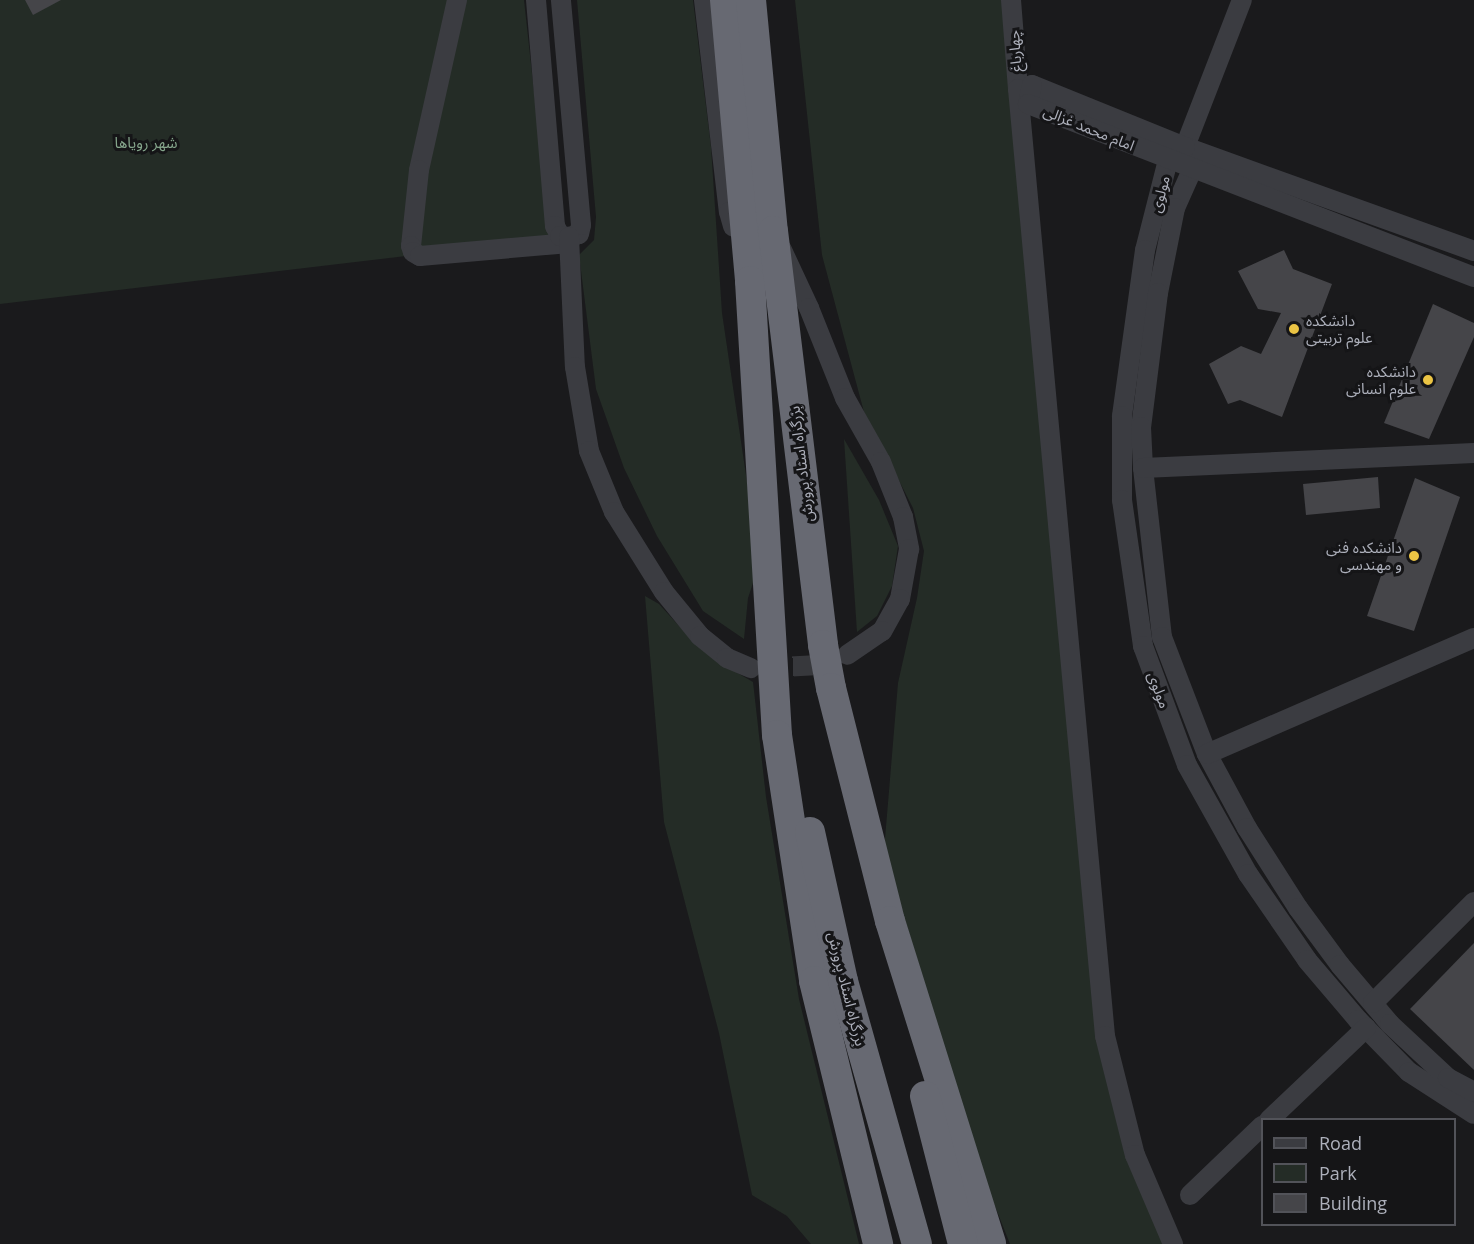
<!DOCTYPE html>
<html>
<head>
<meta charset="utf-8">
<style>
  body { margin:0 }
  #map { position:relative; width:1474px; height:1244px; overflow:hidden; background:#1a1a1c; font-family:"Open Sans","Noto Sans Arabic",sans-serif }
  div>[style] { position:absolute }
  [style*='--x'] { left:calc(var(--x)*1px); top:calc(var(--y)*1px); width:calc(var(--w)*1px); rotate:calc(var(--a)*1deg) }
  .green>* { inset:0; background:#242c26 }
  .building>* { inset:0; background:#454549 }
  .minor-tunnel>* { height:20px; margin-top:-10px; transform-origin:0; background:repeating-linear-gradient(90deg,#37383c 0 20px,transparent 0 30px) }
  .minor>* { height:20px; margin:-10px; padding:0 10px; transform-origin:10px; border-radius:10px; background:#3b3c41 }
  .highway>* { height:30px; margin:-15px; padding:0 15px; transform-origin:15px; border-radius:15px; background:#676972 }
  .dots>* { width:16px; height:16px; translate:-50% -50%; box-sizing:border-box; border:3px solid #151517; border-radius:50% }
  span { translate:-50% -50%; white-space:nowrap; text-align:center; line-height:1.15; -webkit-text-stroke:6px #151517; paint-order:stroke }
  .street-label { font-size:15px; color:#adb0bb }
  .park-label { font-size:15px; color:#85a58b }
  .poi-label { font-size:15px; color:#adb0bb }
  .left { translate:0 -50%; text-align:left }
  .right { translate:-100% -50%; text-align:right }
  .legend { position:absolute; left:1261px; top:1118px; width:195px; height:108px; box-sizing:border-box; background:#151517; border:2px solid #525359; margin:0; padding:8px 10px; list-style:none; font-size:18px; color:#adb0bb }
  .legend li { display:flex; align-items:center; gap:12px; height:30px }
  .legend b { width:30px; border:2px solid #525359 }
</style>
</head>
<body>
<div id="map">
  <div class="green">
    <div style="clip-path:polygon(0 0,524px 0,550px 239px,0 304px)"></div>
    <div style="clip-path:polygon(577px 0,693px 0,711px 147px,722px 313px,755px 536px,756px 574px,748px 598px,744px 639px,703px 611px,657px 536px,624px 468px,596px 389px,579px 255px,594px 240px,596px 217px)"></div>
    <div style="clip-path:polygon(795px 0,1006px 0,1098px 992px,1170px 1244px,1010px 1244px,985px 1181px,884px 851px,898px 683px,917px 598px,924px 551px,913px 508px,864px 412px,822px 255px)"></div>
    <div style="clip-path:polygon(844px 439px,879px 500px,898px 546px,892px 586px,877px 616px,857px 632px)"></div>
    <div style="clip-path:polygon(645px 596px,659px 604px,690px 638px,722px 664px,753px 682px,766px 797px,799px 999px,859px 1244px,811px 1244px,787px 1216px,752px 1195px,719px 1033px,664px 822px)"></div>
  </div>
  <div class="building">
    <div style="clip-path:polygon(25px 0,61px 0,33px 15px)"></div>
    <div style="clip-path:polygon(1284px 250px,1293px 269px,1332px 284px,1282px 417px,1240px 400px,1228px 404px,1209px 364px,1241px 346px,1261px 354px,1281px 313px,1258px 309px,1238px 271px)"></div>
    <div style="clip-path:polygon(1433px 304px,1474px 323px,1474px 337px,1429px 439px,1384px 423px)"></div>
    <div style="clip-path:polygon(1378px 477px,1380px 508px,1306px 515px,1303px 484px)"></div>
    <div style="clip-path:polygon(1415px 478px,1460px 497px,1414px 631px,1367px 616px)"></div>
    <div style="clip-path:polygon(1474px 943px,1474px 1070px,1410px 1009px)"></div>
  </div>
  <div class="minor-tunnel">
    <div style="--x:763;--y:668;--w:56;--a:-3.1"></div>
    <div style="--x:819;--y:665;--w:19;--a:-21"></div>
  </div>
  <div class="minor">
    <div style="--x:457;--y:0;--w:174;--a:102.6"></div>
    <div style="--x:419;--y:170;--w:76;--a:96"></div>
    <div style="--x:411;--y:246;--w:6;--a:72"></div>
    <div style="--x:413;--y:252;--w:8;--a:30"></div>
    <div style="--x:420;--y:256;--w:150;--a:-5"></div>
    <div style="--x:536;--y:0;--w:227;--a:85.2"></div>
    <div style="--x:555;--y:226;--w:11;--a:63"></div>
    <div style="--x:560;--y:236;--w:9;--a:6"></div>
    <div style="--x:569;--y:237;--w:10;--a:-17"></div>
    <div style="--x:579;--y:234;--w:9;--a:-77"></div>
    <div style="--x:581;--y:225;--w:226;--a:-95.1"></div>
    <div style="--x:704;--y:0;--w:213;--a:83.3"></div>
    <div style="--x:729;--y:212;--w:15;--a:74"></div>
    <div style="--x:1011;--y:0;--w:89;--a:85.5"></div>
    <div style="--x:1018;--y:89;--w:13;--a:29"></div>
    <div style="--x:1018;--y:89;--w:951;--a:84.75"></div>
    <div style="--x:1105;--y:1036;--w:123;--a:75.9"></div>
    <div style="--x:1135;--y:1155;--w:97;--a:66.9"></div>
    <div style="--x:1181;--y:157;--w:168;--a:-68.8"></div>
    <div style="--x:1168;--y:160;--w:93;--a:104.3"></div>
    <div style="--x:1145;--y:250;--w:168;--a:97.9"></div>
    <div style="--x:1122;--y:416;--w:84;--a:90"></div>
    <div style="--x:1122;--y:500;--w:148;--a:81.8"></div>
    <div style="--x:1143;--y:646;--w:127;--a:69.7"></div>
    <div style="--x:1187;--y:765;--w:125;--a:60.8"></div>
    <div style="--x:1248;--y:874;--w:104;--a:55.5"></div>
    <div style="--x:1307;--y:960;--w:79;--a:49.6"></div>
    <div style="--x:1358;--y:1020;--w:73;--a:45.6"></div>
    <div style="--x:1409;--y:1072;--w:77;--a:32.9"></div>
    <div style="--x:1192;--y:170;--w:42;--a:114.1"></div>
    <div style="--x:1175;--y:208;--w:87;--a:101.3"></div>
    <div style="--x:1158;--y:293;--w:135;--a:97.2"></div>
    <div style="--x:1141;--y:427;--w:41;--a:87.2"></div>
    <div style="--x:1143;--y:468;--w:170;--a:83.6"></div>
    <div style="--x:1162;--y:637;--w:125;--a:69"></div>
    <div style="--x:1207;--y:754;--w:84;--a:61.6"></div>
    <div style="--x:1247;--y:828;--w:95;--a:57.5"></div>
    <div style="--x:1298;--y:908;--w:71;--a:53.6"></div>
    <div style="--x:1340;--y:965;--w:77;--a:49.7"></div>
    <div style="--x:1390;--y:1024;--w:79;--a:43"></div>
    <div style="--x:1448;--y:1078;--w:30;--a:28"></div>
    <div style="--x:569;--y:237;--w:130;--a:87.4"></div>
    <div style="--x:575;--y:367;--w:85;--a:80.5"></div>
    <div style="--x:589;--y:451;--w:66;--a:67.7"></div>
    <div style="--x:614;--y:512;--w:94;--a:58"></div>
    <div style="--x:664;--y:592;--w:57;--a:50.7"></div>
    <div style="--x:700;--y:636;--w:35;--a:39"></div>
    <div style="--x:727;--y:658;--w:26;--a:23"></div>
    <div style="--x:782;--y:250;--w:64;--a:65"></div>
    <div style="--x:809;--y:308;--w:97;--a:68.2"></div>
    <div style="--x:845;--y:398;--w:73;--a:60.6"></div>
    <div style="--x:881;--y:462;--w:59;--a:68.2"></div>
    <div style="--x:903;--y:517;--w:33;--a:79"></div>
    <div style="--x:909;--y:549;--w:51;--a:100.2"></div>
    <div style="--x:900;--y:599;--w:37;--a:119"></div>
    <div style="--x:882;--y:631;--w:42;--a:145.6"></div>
    <div style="--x:1474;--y:251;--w:307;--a:-160.2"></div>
    <div style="--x:1185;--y:147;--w:165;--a:-157.9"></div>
    <div style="--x:1032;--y:85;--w:19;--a:102"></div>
    <div style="--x:1028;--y:104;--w:478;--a:21.2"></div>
    <div style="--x:1143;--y:468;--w:331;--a:-2.6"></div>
    <div style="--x:1207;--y:754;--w:291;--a:-23.5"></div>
    <div style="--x:1373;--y:1003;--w:143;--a:-45"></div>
    <div style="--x:1269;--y:1120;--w:134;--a:-43.5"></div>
    <div style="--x:1190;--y:1195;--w:100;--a:-43.8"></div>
  </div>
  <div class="highway">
    <div style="--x:725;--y:0;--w:282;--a:84.9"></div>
    <div style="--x:750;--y:281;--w:455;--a:86.6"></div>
    <div style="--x:777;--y:735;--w:249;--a:81.4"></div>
    <div style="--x:814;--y:981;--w:271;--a:76.3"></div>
    <div style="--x:751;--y:0;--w:232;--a:84.6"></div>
    <div style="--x:773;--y:231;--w:417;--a:83.1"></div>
    <div style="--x:823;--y:645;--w:44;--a:79.5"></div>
    <div style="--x:831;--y:688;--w:240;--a:75.8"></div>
    <div style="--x:890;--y:921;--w:338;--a:72.6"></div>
    <div style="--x:810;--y:832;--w:153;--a:77.5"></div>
    <div style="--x:843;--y:981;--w:273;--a:74.3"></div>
    <div style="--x:925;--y:1096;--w:153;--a:75.6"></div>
  </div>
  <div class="dots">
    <div style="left:1294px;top:329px;background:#ebc444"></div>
    <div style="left:1428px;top:380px;background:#ebc444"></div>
    <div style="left:1414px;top:556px;background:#ebc444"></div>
  </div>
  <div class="street-label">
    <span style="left:1015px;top:51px;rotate:-94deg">چهارباغ</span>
    <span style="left:1089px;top:128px;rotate:22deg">امام محمد غزالی</span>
    <span style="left:1160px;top:194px;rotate:-75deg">مولوی</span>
    <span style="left:801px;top:464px;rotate:-97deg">بزرگراه استاد پرورش</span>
    <span style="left:1159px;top:690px;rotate:70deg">مولوی</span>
    <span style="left:847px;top:989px;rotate:76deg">بزرگراه استاد پرورش</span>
  </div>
  <div class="park-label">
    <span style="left:146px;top:143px">شهر رویاها</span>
  </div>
  <div class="poi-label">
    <span class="left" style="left:1306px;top:329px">دانشکده<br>علوم تربیتی</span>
    <span class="right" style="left:1416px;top:380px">دانشکده<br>علوم انسانی</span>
    <span class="right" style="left:1402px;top:556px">دانشکده فنی<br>و مهندسی</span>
  </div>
  <ul class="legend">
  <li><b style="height:8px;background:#3b3c41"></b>Road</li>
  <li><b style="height:16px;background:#242c26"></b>Park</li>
  <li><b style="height:16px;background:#454549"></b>Building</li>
  </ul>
</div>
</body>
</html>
